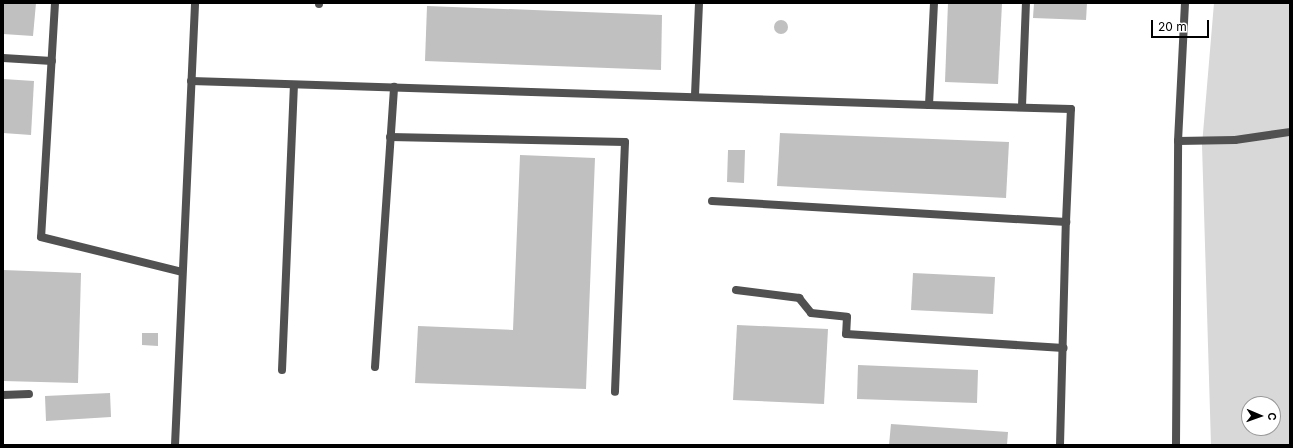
<!DOCTYPE html>
<html>
<head>
<meta charset="utf-8">
<style>
  body { margin:0 }
  #map { position:relative; width:1293px; height:448px; overflow:hidden; background:#fff; font-family:Inter,sans-serif }
  div>[style] { position:absolute }
  [style*='--x'] { left:calc(var(--x)*1px); top:calc(var(--y)*1px); width:calc(var(--w)*1px); rotate:calc(var(--a)*1deg) }
  .green>* { inset:0; background:#d8d8d8 }
  .building>* { inset:0; background:#c0c0c0 }
  .round { border-radius:50% }
  .service>* { height:8px; margin:-4px; padding:0 4px; transform-origin:4px; border-radius:4px; background:#515151 }
  .tertiary>* { height:8px; margin:-4px; padding:0 4px; transform-origin:4px; border-radius:4px; background:#515151 }
  span { translate:-50% -50%; white-space:nowrap; text-align:center; line-height:1.15; -webkit-text-stroke:3.5px #fff; paint-order:stroke }
  .frame { position:absolute; inset:0; border:4px solid #000; pointer-events:none }
  .north { position:absolute; left:1241px; top:396px; width:40px; height:40px; box-sizing:border-box; background:#fff; border:1px solid #999; border-radius:50%; rotate:92deg; font-size:11px; font-weight:700; line-height:16px; text-align:center; color:#000 }
  .north::after { content:''; display:block; margin:auto; width:14px; height:18px; background:#000; clip-path:polygon(50% 0,100% 100%,50% 72%,0 100%) }
  .scale { position:absolute; left:1151px; top:20px; width:58px; height:18px; box-sizing:border-box; border:2px solid #000; border-top:0; padding-left:5px; font-size:12px; line-height:14px; white-space:nowrap; color:#000; -webkit-text-stroke:3px #fff; paint-order:stroke }
</style>
</head>
<body>
<div id="map">
  <div class="green">
    <div style="clip-path:polygon(evenodd,1214px 3px,1290px 3px,1290px 445px,1211px 445px,1202px 145px,1214px 3px,1249px 404px,1273px 404px,1273px 428px,1249px 428px,1249px 404px)"></div>
  </div>
  <div class="building">
    <div style="clip-path:polygon(3px 3px,36px 3px,33px 36px,3px 34px)"></div>
    <div style="clip-path:polygon(948px 3px,1002px 3px,998px 84px,945px 82px)"></div>
    <div style="clip-path:polygon(1034px 3px,1087px 3px,1086px 20px,1033px 18px)"></div>
    <div style="clip-path:polygon(427px 6px,662px 15px,661px 70px,425px 61px)"></div>
    <div class="round" style="left:774px;top:20px;width:14px;height:14px"></div>
    <div style="clip-path:polygon(3px 79px,34px 81px,31px 135px,3px 133px)"></div>
    <div style="clip-path:polygon(780px 133px,1009px 142px,1006px 198px,777px 186px)"></div>
    <div style="clip-path:polygon(728px 150px,745px 150px,744px 183px,727px 182px)"></div>
    <div style="clip-path:polygon(520px 155px,595px 158px,586px 389px,415px 383px,418px 326px,513px 330px)"></div>
    <div style="clip-path:polygon(3px 270px,81px 273px,78px 383px,3px 381px)"></div>
    <div style="clip-path:polygon(913px 273px,995px 277px,993px 314px,911px 310px)"></div>
    <div style="clip-path:polygon(737px 325px,828px 329px,824px 404px,733px 400px)"></div>
    <div style="clip-path:polygon(142px 333px,158px 333px,158px 346px,142px 345px)"></div>
    <div style="clip-path:polygon(858px 365px,978px 370px,977px 403px,857px 399px)"></div>
    <div style="clip-path:polygon(110px 393px,111px 417px,46px 421px,45px 396px)"></div>
    <div style="clip-path:polygon(891px 424px,1008px 432px,1007px 445px,889px 445px)"></div>
  </div>
  <div class="service">
    <div style="--x:55;--y:3;--w:234;--a:93.4"></div>
    <div style="--x:41;--y:237;--w:145;--a:13.9"></div>
    <div style="--x:319;--y:4;--w:1;--a:-90"></div>
    <div style="--x:3;--y:58;--w:49;--a:3.5"></div>
    <div style="--x:191;--y:81;--w:738;--a:1.86"></div>
    <div style="--x:695;--y:95;--w:92;--a:-87.5"></div>
    <div style="--x:1022;--y:106;--w:103;--a:-87.8"></div>
    <div style="--x:390;--y:137;--w:235;--a:1.2"></div>
    <div style="--x:625;--y:142;--w:250;--a:92.3"></div>
    <div style="--x:1178;--y:141;--w:57;--a:-1"></div>
    <div style="--x:1235;--y:140;--w:56;--a:-8.3"></div>
    <div style="--x:712;--y:201;--w:355;--a:3.4"></div>
    <div style="--x:1066;--y:222;--w:113;--a:-87.5"></div>
    <div style="--x:1071;--y:109;--w:142;--a:-178.4"></div>
    <div style="--x:929;--y:105;--w:102;--a:-87.2"></div>
    <div style="--x:736;--y:290;--w:64;--a:7.2"></div>
    <div style="--x:799;--y:298;--w:19;--a:51"></div>
    <div style="--x:811;--y:313;--w:36;--a:6"></div>
    <div style="--x:847;--y:317;--w:17;--a:93"></div>
    <div style="--x:846;--y:334;--w:218;--a:3.7"></div>
    <div style="--x:375;--y:367;--w:281;--a:-86.1"></div>
    <div style="--x:282;--y:370;--w:285;--a:-87.6"></div>
    <div style="--x:3;--y:395;--w:26;--a:-2"></div>
    <div style="--x:175;--y:445;--w:442;--a:-87.4"></div>
    <div style="--x:1060;--y:445;--w:223;--a:-88.5"></div>
  </div>
  <div class="tertiary">
    <div style="--x:1176;--y:445;--w:304;--a:-89.6"></div>
    <div style="--x:1178;--y:141;--w:138;--a:-87.1"></div>
  </div>
  <div class="frame"></div>
  <div class="north">С</div>
  <div class="scale">20 m</div>
</div>
</body>
</html>
